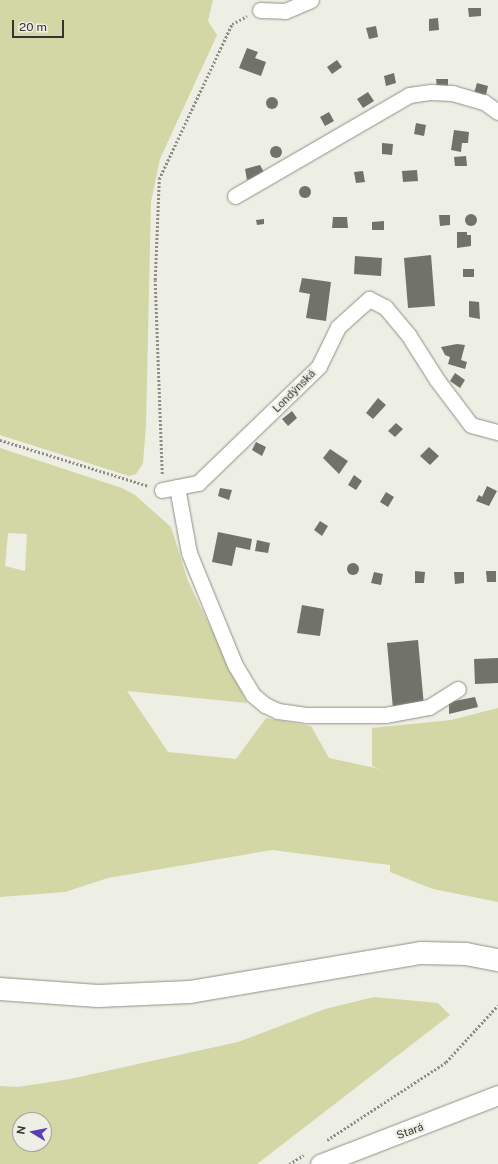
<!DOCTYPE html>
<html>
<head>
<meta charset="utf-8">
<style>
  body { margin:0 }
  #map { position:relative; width:498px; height:1164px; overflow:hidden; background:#edeee4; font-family:"Public Sans",sans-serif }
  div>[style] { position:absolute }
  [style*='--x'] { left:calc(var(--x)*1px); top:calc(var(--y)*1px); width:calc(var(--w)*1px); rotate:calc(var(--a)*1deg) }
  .green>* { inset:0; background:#d3d7a5 }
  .building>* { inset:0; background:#717269 }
  .round { border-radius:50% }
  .path>* { height:2.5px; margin-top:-1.25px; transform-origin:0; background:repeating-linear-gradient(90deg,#8d8d86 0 2px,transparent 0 4px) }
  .roads { filter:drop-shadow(0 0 1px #8f9086) drop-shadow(0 0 1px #8f9086) }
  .minor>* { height:15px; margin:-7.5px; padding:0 7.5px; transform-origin:7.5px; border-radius:7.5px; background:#fff }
  .tertiary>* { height:19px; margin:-9.5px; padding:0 9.5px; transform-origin:9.5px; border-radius:9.5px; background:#fff }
  .primary>* { height:22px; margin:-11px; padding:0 11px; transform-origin:11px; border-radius:11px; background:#fff }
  span { translate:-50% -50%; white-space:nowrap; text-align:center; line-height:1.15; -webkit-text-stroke:4px #edeee4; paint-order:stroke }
  .street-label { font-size:11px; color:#343430 }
  .north { position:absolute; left:12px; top:1112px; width:40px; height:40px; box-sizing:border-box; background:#edeee4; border:1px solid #a3a49c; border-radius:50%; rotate:280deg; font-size:11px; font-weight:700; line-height:16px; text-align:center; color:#343430 }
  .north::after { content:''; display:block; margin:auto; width:14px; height:18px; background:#5e3cb4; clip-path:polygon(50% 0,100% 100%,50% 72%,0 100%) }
  .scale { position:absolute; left:12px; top:20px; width:52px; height:18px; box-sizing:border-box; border:2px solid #343430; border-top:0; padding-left:5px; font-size:12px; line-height:14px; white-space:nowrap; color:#343430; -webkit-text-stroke:3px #edeee4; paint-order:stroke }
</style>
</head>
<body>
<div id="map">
  <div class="green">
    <div style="clip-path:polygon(0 0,213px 0,208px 21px,217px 35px,160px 159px,151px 202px,146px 425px,143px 463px,136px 474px,129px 476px,0 435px)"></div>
    <div style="clip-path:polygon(evenodd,0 448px,122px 488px,135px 495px,171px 527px,188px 581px,247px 703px,127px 691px,168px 752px,236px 759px,266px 718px,311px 726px,329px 758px,380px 769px,372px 766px,372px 728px,451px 720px,498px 708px,498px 902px,433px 889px,390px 872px,390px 865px,272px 850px,108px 878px,65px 892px,0 897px,0 448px,8px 533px,27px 534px,25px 571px,5px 566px,8px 533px)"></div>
    <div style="clip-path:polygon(evenodd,374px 997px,438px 1003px,450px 1015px,257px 1164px,0 1164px,0 1086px,18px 1087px,70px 1079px,238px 1042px,325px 1009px,374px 997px,20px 1120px,44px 1120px,44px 1144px,20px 1144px,20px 1120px)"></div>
  </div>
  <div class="building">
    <div style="clip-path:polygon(468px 8px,481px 8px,481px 16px,469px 17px)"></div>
    <div style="clip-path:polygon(438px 18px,439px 30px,429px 31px,429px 19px)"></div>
    <div style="clip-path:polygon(376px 26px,378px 37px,369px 39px,366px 28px)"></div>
    <div style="clip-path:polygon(247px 48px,258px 52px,255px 58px,266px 62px,261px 76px,239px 68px)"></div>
    <div style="clip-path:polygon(337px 60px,342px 67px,332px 74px,327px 67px)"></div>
    <div style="clip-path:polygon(394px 73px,396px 83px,386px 86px,384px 76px)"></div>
    <div style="clip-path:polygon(436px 79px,448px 79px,448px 88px,437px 88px)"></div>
    <div style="clip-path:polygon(477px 83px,488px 86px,486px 95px,474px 93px)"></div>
    <div style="clip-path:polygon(368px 92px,374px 101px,363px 108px,357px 99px)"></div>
    <div class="round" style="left:266px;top:97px;width:12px;height:12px"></div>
    <div style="clip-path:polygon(329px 112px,334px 121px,325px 126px,320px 117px)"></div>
    <div style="clip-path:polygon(416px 123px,426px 125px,424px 136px,414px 134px)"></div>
    <div style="clip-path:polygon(454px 130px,469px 132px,468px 143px,462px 143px,461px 152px,451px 150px)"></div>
    <div style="clip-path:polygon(382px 143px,393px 144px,392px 155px,382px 154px)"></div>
    <div class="round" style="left:270px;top:146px;width:12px;height:12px"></div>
    <div style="clip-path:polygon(466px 156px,467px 166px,455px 166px,454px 157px)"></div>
    <div style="clip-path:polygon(260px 165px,265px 174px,247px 180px,245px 169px)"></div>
    <div style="clip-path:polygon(417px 170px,418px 181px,403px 182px,402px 171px)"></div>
    <div style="clip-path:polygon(363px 171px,365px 182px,356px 183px,354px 172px)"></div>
    <div class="round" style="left:299px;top:186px;width:12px;height:12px"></div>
    <div class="round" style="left:465px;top:214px;width:12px;height:12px"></div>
    <div style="clip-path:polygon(439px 215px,450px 215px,450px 225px,440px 226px)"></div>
    <div style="clip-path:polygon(333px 217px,347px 217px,348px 228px,332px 228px)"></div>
    <div style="clip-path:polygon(264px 219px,264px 224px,257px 225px,256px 220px)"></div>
    <div style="clip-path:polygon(384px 221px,384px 230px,372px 230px,372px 222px)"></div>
    <div style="clip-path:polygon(457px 232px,467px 232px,467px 235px,471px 235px,471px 246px,457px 248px)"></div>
    <div style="clip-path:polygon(431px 255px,435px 306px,408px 308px,404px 258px)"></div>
    <div style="clip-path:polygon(355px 256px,382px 258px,381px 276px,354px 274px)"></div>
    <div style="clip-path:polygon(463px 269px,474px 269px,474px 277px,463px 277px)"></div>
    <div style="clip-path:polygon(302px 278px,331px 282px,326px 321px,306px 318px,310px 294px,299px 292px)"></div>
    <div style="clip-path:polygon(469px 301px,479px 302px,480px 319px,469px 317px)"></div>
    <div style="clip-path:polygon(457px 344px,465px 345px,461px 360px,467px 362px,465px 369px,448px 364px,450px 357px,445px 355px,441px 347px)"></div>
    <div style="clip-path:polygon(455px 373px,465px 380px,460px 388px,450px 381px)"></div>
    <div style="clip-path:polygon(378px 398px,386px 405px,373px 419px,366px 413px)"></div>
    <div style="clip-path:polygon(292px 411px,297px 418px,288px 426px,282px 419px)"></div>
    <div style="clip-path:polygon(396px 423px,403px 429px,395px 437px,388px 431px)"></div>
    <div style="clip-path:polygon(256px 442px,266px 447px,262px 456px,252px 450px)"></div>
    <div style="clip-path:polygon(429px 447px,439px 456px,430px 465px,420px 456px)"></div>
    <div style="clip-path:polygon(330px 449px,348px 461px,339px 474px,323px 458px)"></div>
    <div style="clip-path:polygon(354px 475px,362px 481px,356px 490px,348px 485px)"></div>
    <div style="clip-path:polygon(487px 486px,497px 491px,489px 506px,476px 501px,479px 495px,482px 497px)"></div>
    <div style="clip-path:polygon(220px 488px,232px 490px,229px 500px,218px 496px)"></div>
    <div style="clip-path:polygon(386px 492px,394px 497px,388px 507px,380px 502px)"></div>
    <div style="clip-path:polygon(320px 521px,328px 526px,322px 536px,314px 530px)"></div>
    <div style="clip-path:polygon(218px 532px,252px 539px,250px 550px,236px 547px,232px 566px,212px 562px)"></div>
    <div style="clip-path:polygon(257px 540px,270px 543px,268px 553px,255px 551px)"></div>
    <div class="round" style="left:347px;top:563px;width:12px;height:12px"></div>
    <div style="clip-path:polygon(415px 571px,425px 572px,424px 583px,415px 583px)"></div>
    <div style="clip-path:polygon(486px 571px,496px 571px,496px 582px,487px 582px)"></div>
    <div style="clip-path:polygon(374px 572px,383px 574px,381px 585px,371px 583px)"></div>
    <div style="clip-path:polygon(454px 572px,464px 572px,464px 583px,455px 584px)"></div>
    <div style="clip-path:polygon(302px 605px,324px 609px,320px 636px,297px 633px)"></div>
    <div style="clip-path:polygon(418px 640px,424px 706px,393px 709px,387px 643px)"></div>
    <div style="clip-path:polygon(498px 658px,498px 683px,475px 684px,474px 659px)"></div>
    <div style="clip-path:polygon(475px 697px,478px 707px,449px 714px,449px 702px)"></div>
  </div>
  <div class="path">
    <div style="--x:0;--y:440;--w:156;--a:17.2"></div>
    <div style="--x:162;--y:474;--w:194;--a:-92.1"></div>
    <div style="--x:155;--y:280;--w:101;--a:-87.7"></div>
    <div style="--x:159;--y:179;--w:171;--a:-64.8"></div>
    <div style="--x:232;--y:24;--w:17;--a:-28"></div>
    <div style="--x:327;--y:1140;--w:142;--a:-33.2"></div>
    <div style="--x:446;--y:1062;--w:77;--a:-47.6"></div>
    <div style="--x:289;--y:1164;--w:17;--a:-31"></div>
  </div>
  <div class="roads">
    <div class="minor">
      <div style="--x:260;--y:10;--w:25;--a:2"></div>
      <div style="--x:285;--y:11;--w:28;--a:-23"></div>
      <div style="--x:235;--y:196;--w:201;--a:-30.1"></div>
      <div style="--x:409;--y:95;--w:22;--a:-8"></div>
      <div style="--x:431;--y:92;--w:21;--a:3"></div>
      <div style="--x:452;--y:93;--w:33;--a:16"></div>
      <div style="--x:484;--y:102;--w:17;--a:36"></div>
      <div style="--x:177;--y:487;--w:67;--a:79.7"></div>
      <div style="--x:189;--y:553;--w:121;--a:67.7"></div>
      <div style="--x:235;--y:665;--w:35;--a:59"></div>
      <div style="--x:253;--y:695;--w:16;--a:40"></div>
      <div style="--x:265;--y:705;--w:14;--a:25"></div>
      <div style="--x:278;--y:711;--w:28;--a:8"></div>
      <div style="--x:306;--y:715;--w:79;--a:0"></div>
      <div style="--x:385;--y:715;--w:45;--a:-10.3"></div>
      <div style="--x:429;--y:707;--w:34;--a:-32"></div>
      <div style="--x:162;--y:490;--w:37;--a:-11"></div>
      <div style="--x:198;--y:483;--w:168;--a:-44"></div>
      <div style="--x:319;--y:366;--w:43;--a:-64"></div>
      <div style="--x:338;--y:327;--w:42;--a:-42.1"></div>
      <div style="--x:369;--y:299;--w:18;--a:27"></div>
      <div style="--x:385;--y:307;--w:38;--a:50"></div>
      <div style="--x:409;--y:336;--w:52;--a:57.5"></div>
      <div style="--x:437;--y:380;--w:56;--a:52.9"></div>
      <div style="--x:471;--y:425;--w:28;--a:15"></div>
    </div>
    <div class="tertiary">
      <div style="--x:320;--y:1164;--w:191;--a:-21.2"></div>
    </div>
    <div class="primary">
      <div style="--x:0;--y:989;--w:98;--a:4.1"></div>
      <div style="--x:98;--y:996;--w:92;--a:-2.5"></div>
      <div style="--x:190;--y:992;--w:234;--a:-9.6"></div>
      <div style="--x:421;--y:953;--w:45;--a:1.3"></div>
      <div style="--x:466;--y:954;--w:33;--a:11"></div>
    </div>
  </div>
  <div class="street-label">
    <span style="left:294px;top:391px;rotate:-45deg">Londýnská</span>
    <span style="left:410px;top:1131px;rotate:-20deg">Stará</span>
  </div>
  <div class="north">N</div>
  <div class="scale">20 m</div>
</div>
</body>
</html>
